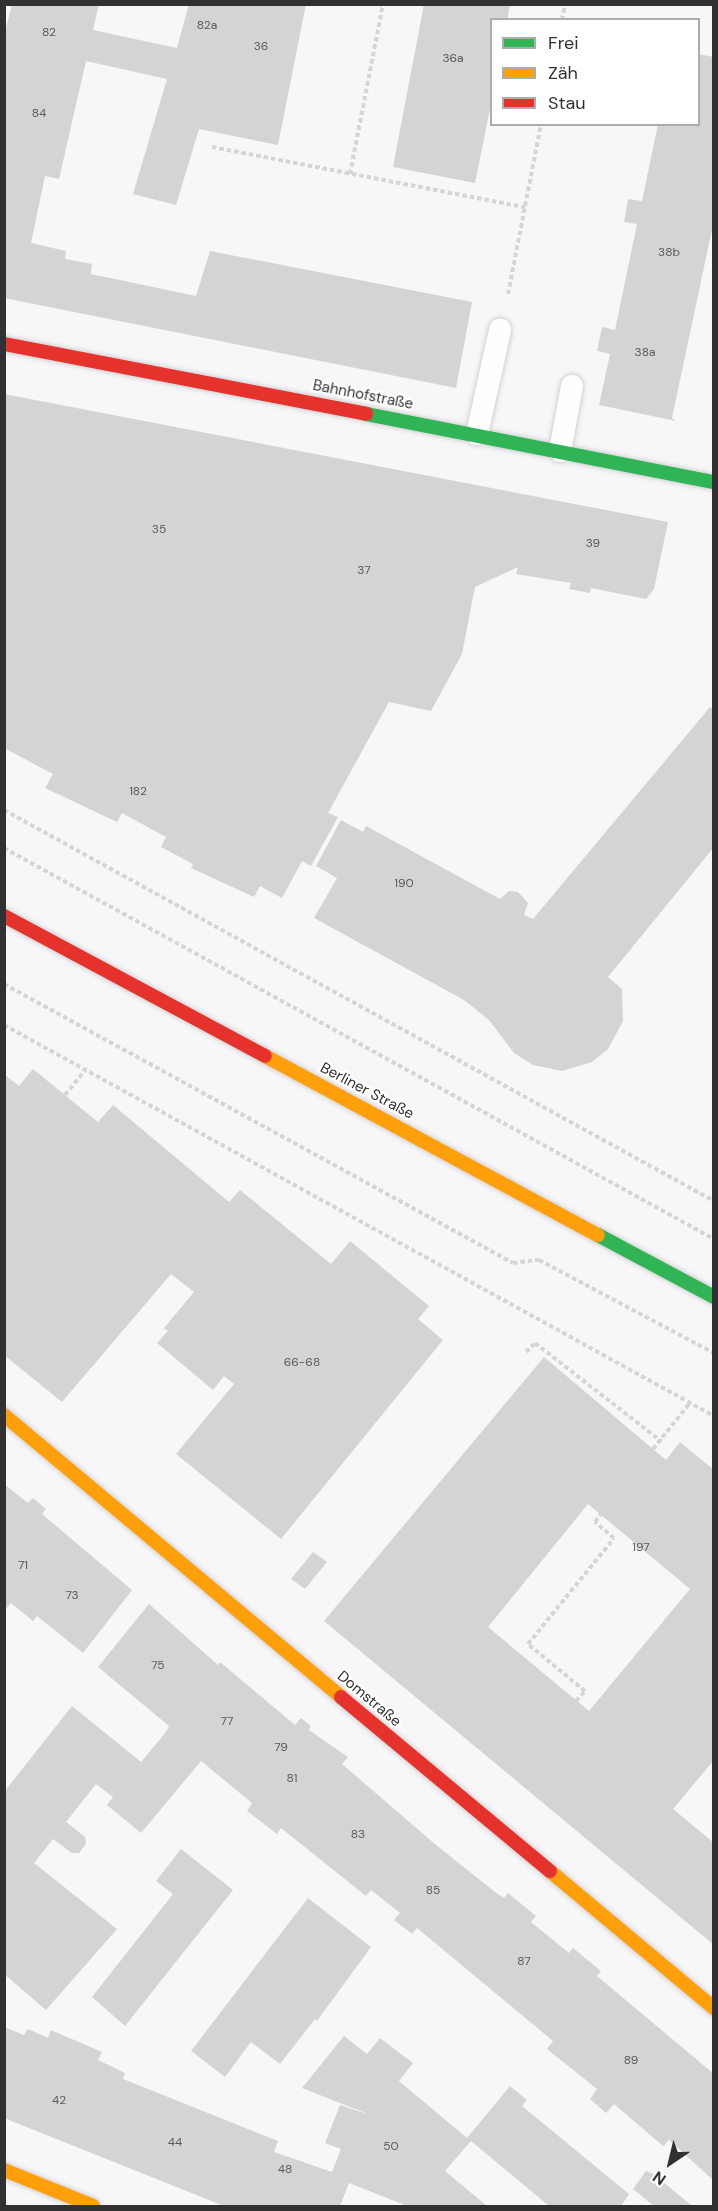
<!DOCTYPE html>
<html>
<head>
<meta charset="utf-8">
<style>
  body { margin:0 }
  #map { position:relative; width:718px; height:2211px; overflow:hidden; background:#f7f6f8; font-family:"DM Sans",sans-serif }
  div>[style] { position:absolute }
  [style*='--x'] { left:calc(var(--x)*1px); top:calc(var(--y)*1px); width:calc(var(--w)*1px); rotate:calc(var(--a)*1deg) }
  .building>* { inset:0; background:#d5d4d5 }
  .path>* { height:4px; margin-top:-2px; transform-origin:0; background:repeating-linear-gradient(90deg,#d6d5d6 0 4.5px,transparent 0 7.5px) }
  .roads { filter:drop-shadow(0 0 2px #d3d2d4) drop-shadow(0 0 2px #d3d2d4) }
  .lane>* { height:22px; margin:-11px; padding:0 11px; transform-origin:11px; border-radius:11px; background:#fefefe }
  .fast>* { height:14px; margin:-7px; padding:0 7px; transform-origin:7px; border-radius:7px; background:#30b455 }
  .slow>* { height:14px; margin:-7px; padding:0 7px; transform-origin:7px; border-radius:7px; background:#ff9f0a }
  .jam>* { height:14px; margin:-7px; padding:0 7px; transform-origin:7px; border-radius:7px; background:#e5322d }
  span { translate:-50% -50%; white-space:nowrap; text-align:center; line-height:1.15; -webkit-text-stroke:4.5px #fff; paint-order:stroke }
  .number-label { font-size:12px; color:#5a595b }
  .number-label span { -webkit-text-stroke-width:0 }
  .street-label { font-size:15px; color:#313032 }
  .frame { position:absolute; inset:0; border:6px solid #313032; pointer-events:none }
  .legend { position:absolute; left:490px; top:18px; width:210px; height:108px; box-sizing:border-box; background:#fff; border:2px solid #adacad; margin:0; padding:8px 10px; list-style:none; font-size:18px; color:#313032 }
  .legend li { display:flex; align-items:center; gap:12px; height:30px }
  .legend b { width:30px; border:2px solid #adacad }
  .north { position:absolute; left:640px; top:2133px; width:60px; height:60px; -webkit-text-stroke:4px #fff; paint-order:stroke; rotate:215deg; font-size:16px; font-weight:700; line-height:24px; text-align:center; color:#313032 }
  .north::after { content:''; display:block; margin:auto; width:21px; height:27px; background:#313032; clip-path:polygon(50% 0,100% 100%,50% 72%,0 100%) }
</style>
</head>
<body>
<div id="map">
  <div class="building">
    <div style="clip-path:polygon(12px 4px,99px 4px,93px 30px,177px 48px,189px 4px,306px 4px,278px 145px,199px 129px,176px 205px,133px 194px,167px 79px,86px 61px,59px 179px,45px 176px,31px 243px,66px 251px,65px 259px,92px 264px,91px 274px,196px 296px,210px 251px,472px 302px,456px 388px,4px 298px,4px 36px)"></div>
    <div style="clip-path:polygon(424px 4px,510px 5px,507px 20px,492px 20px,492px 99px,475px 183px,393px 167px)"></div>
    <div style="clip-path:polygon(698px 54px,714px 57px,714px 220px,672px 418px,676px 421px,599px 405px,610px 354px,597px 351px,602px 327px,615px 330px,637px 224px,624px 222px,628px 199px,642px 201px,658px 124px,698px 124px)"></div>
    <div style="clip-path:polygon(4px 394px,668px 522px,654px 589px,646px 599px,591px 588px,590px 593px,569px 589px,571px 583px,516px 574px,518px 567px,475px 587px,462px 654px,431px 711px,389px 702px,328px 813px,338px 817px,311px 866px,302px 861px,282px 898px,260px 886px,254px 897px,191px 868px,193px 864px,161px 847px,166px 837px,122px 813px,117px 822px,45px 788px,53px 774px,4px 748px)"></div>
    <div style="clip-path:polygon(710px 707px,714px 710px,714px 847px,608px 977px,622px 989px,623px 1021px,608px 1049px,592px 1062px,562px 1071px,533px 1065px,514px 1053px,489px 1020px,464px 1000px,314px 918px,337px 878px,316px 866px,341px 820px,363px 832px,366px 826px,500px 899px,509px 891px,518px 892px,528px 903px,524px 915px,533px 919px)"></div>
    <div style="clip-path:polygon(33px 1069px,98px 1122px,113px 1105px,229px 1202px,240px 1190px,331px 1264px,350px 1241px,429px 1306px,418px 1319px,443px 1340px,281px 1539px,176px 1454px,234px 1384px,224px 1376px,213px 1390px,157px 1343px,168px 1331px,164px 1328px,194px 1292px,171px 1274px,62px 1402px,4px 1355px,4px 1074px,19px 1086px)"></div>
    <div style="clip-path:polygon(evenodd,544px 1357px,666px 1460px,680px 1442px,714px 1470px,714px 1760px,673px 1809px,714px 1843px,714px 1945px,324px 1621px,544px 1357px,588px 1504px,690px 1589px,589px 1711px,488px 1627px,588px 1504px)"></div>
    <div style="clip-path:polygon(4px 1484px,28px 1503px,33px 1498px,46px 1509px,42px 1514px,132px 1590px,83px 1653px,37px 1616px,33px 1621px,11px 1603px,4px 1611px)"></div>
    <div style="clip-path:polygon(313px 1552px,327px 1562px,305px 1589px,291px 1579px)"></div>
    <div style="clip-path:polygon(149px 1604px,218px 1665px,220px 1662px,295px 1725px,301px 1718px,311px 1726px,309px 1730px,348px 1757px,342px 1764px,436px 1845px,495px 1892px,504px 1898px,508px 1893px,536px 1916px,531px 1922px,569px 1953px,573px 1948px,601px 1971px,597px 1976px,714px 2074px,714px 2181px,669px 2140px,663px 2146px,614px 2104px,606px 2113px,590px 2099px,597px 2089px,547px 2049px,553px 2041px,417px 1928px,412px 1934px,394px 1920px,400px 1913px,371px 1890px,366px 1896px,281px 1828px,277px 1834px,247px 1811px,252px 1803px,201px 1761px,141px 1833px,107px 1805px,113px 1797px,96px 1784px,66px 1822px,85px 1837px,86px 1844px,79px 1853px,72px 1853px,53px 1839px,34px 1863px,117px 1929px,46px 2010px,4px 1974px,4px 1792px,72px 1706px,141px 1762px,166px 1732px,169px 1726px,98px 1667px)"></div>
    <div style="clip-path:polygon(181px 1849px,233px 1890px,125px 2026px,92px 1997px,173px 1894px,156px 1881px)"></div>
    <div style="clip-path:polygon(308px 1898px,371px 1947px,317px 2021px,315px 2019px,280px 2064px,251px 2042px,225px 2077px,191px 2051px)"></div>
    <div style="clip-path:polygon(4px 2027px,24px 2035px,28px 2029px,48px 2038px,51px 2030px,102px 2052px,98px 2060px,125px 2073px,123px 2079px,278px 2141px,274px 2152px,332px 2172px,341px 2149px,325px 2143px,340px 2105px,373px 2116px,302px 2088px,344px 2036px,367px 2054px,380px 2038px,413px 2063px,399px 2081px,467px 2138px,510px 2086px,527px 2100px,522px 2106px,629px 2194px,621px 2206px,549px 2206px,471px 2141px,445px 2171px,487px 2206px,407px 2206px,349px 2183px,340px 2206px,224px 2206px,4px 2118px)"></div>
    <div style="clip-path:polygon(646px 2171px,655px 2175px,692px 2206px,654px 2206px,633px 2189px)"></div>
  </div>
  <div class="path">
    <div style="--x:562;--y:20;--w:16;--a:-79"></div>
    <div style="--x:212;--y:147;--w:319;--a:10.9"></div>
    <div style="--x:350;--y:174;--w:173;--a:-79"></div>
    <div style="--x:508;--y:294;--w:173;--a:-79"></div>
    <div style="--x:4;--y:810;--w:811;--a:28.84"></div>
    <div style="--x:4;--y:848;--w:811;--a:28.84"></div>
    <div style="--x:4;--y:984;--w:580;--a:28.73"></div>
    <div style="--x:513;--y:1263;--w:26;--a:-7"></div>
    <div style="--x:539;--y:1260;--w:198;--a:28"></div>
    <div style="--x:4;--y:1025;--w:811;--a:28.84"></div>
    <div style="--x:65;--y:1095;--w:32;--a:-51"></div>
    <div style="--x:526;--y:1352;--w:13;--a:-45"></div>
    <div style="--x:535;--y:1343;--w:160;--a:37.9"></div>
    <div style="--x:653;--y:1449;--w:59;--a:-51.2"></div>
    <div style="--x:576;--y:1701;--w:13;--a:-48"></div>
    <div style="--x:585;--y:1691;--w:74;--a:-140.5"></div>
    <div style="--x:528;--y:1644;--w:136;--a:-50.9"></div>
    <div style="--x:614;--y:1538;--w:25;--a:-140"></div>
    <div style="--x:595;--y:1522;--w:10;--a:-53"></div>
  </div>
  <div class="roads">
    <div class="lane">
      <div style="--x:477;--y:434;--w:107;--a:-77.5"></div>
      <div style="--x:560;--y:451;--w:66;--a:-79.5"></div>
    </div>
    <div class="fast">
      <div style="--x:366;--y:414;--w:355;--a:11.1"></div>
      <div style="--x:598;--y:1235;--w:132;--a:28.1"></div>
    </div>
    <div class="slow">
      <div style="--x:265;--y:1056;--w:378;--a:28.3"></div>
      <div style="--x:4;--y:1415;--w:439;--a:39.9"></div>
      <div style="--x:550;--y:1871;--w:214;--a:39.9"></div>
      <div style="--x:4;--y:2170;--w:96;--a:22"></div>
    </div>
    <div class="jam">
      <div style="--x:4;--y:344;--w:369;--a:10.9"></div>
      <div style="--x:4;--y:916;--w:296;--a:28.2"></div>
      <div style="--x:341;--y:1697;--w:272;--a:39.8"></div>
    </div>
  </div>
  <div class="number-label">
    <span style="left:207px;top:26px">82a</span>
    <span style="left:49px;top:33px">82</span>
    <span style="left:261px;top:47px">36</span>
    <span style="left:453px;top:59px">36a</span>
    <span style="left:39px;top:114px">84</span>
    <span style="left:669px;top:253px">38b</span>
    <span style="left:645px;top:353px">38a</span>
    <span style="left:159px;top:530px">35</span>
    <span style="left:593px;top:544px">39</span>
    <span style="left:364px;top:571px">37</span>
    <span style="left:138px;top:792px">182</span>
    <span style="left:404px;top:884px">190</span>
    <span style="left:302px;top:1363px">66-68</span>
    <span style="left:641px;top:1548px">197</span>
    <span style="left:23px;top:1566px">71</span>
    <span style="left:72px;top:1596px">73</span>
    <span style="left:158px;top:1666px">75</span>
    <span style="left:227px;top:1722px">77</span>
    <span style="left:281px;top:1748px">79</span>
    <span style="left:292px;top:1779px">81</span>
    <span style="left:358px;top:1835px">83</span>
    <span style="left:433px;top:1891px">85</span>
    <span style="left:524px;top:1962px">87</span>
    <span style="left:631px;top:2061px">89</span>
    <span style="left:59px;top:2101px">42</span>
    <span style="left:175px;top:2143px">44</span>
    <span style="left:391px;top:2147px">50</span>
    <span style="left:285px;top:2170px">48</span>
  </div>
  <div class="street-label">
    <span style="left:363px;top:395px;rotate:11deg">Bahnhofstraße</span>
    <span style="left:367px;top:1091px;rotate:28deg">Berliner Straße</span>
    <span style="left:369px;top:1699px;rotate:40deg">Domstraße</span>
  </div>
  <div class="frame"></div>
  <ul class="legend">
  <li><b style="height:8px;background:#30b455"></b>Frei</li>
  <li><b style="height:8px;background:#ff9f0a"></b>Zäh</li>
  <li><b style="height:8px;background:#e5322d"></b>Stau</li>
  </ul>
  <div class="north">N</div>
</div>
</body>
</html>
